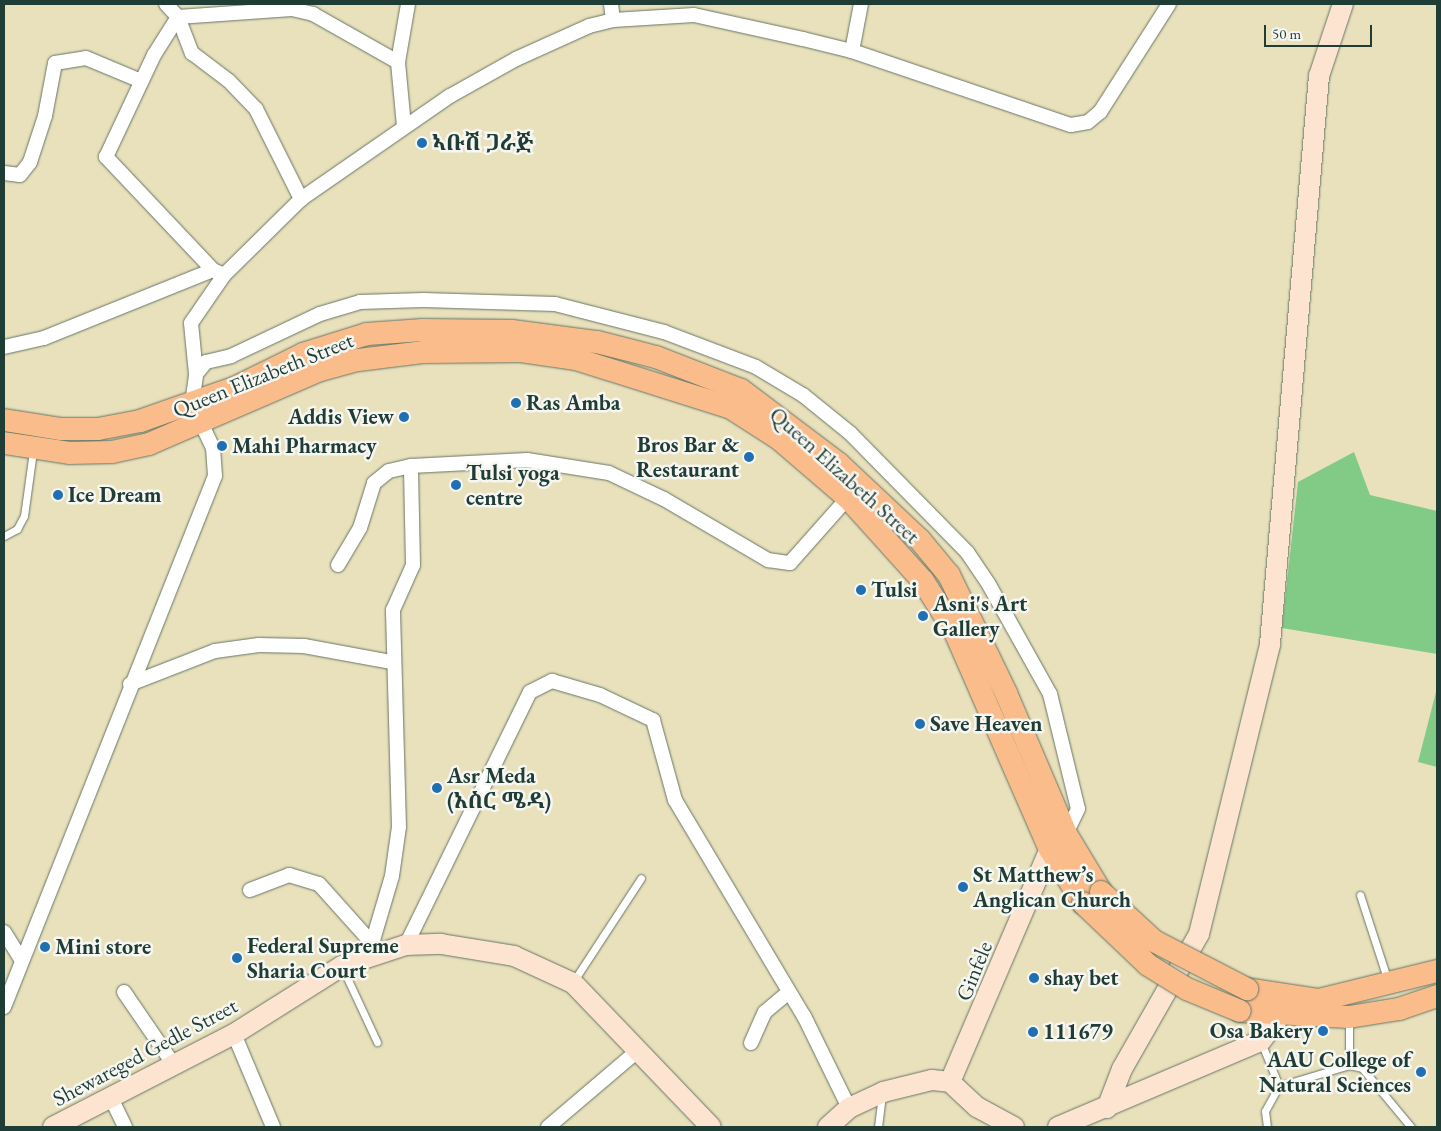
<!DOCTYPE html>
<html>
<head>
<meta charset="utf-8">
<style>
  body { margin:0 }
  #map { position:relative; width:1441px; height:1131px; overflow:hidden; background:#e9e0bc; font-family:"EB Garamond","Noto Serif Ethiopic",serif }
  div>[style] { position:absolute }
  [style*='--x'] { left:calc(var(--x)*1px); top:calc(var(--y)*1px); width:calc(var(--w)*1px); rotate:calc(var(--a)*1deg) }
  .green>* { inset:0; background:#82cb86 }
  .roads { filter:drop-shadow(0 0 1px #667664) drop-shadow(0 0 1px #667664) }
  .lane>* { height:7px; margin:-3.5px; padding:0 3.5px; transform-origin:3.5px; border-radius:3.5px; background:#fff }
  .street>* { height:14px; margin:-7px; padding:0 7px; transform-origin:7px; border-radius:7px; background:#fff }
  .secondary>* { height:20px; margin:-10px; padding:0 10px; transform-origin:10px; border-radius:10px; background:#fde4d0 }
  .primary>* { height:22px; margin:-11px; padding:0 11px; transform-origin:11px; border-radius:11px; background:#f9bc8a }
  .bridges { filter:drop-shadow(0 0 1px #667664) drop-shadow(0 0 1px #667664) }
  .primary-bridge>* { height:22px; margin:-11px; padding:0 11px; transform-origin:11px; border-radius:11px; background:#f9bc8a }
  .dots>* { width:14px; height:14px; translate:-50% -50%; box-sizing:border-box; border:2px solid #f6f6f2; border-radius:50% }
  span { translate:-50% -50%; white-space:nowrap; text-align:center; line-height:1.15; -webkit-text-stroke:5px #f6f6f2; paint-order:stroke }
  .poi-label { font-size:22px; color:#1f3d34; font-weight:700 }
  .left { translate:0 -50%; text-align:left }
  .right { translate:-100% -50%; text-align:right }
  .street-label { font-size:22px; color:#1f3d34 }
  .frame { position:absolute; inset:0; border:5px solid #1f3d34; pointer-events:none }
  .scale { position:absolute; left:1264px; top:25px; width:108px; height:22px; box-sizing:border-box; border:2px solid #1f3d34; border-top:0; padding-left:6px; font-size:15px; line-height:18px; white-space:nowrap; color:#1f3d34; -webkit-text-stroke:4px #f6f6f2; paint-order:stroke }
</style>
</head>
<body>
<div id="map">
  <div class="green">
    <div style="clip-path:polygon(1354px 452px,1370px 495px,1437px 511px,1437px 654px,1282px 628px,1298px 482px)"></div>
    <div style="clip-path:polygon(1437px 688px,1437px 767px,1418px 762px)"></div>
  </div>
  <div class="roads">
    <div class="lane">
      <div style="--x:4;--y:536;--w:15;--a:-28"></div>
      <div style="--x:17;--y:529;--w:15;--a:-62"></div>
      <div style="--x:24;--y:516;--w:66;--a:-82.1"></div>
      <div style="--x:1360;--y:895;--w:90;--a:72"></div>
      <div style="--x:342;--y:967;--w:83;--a:65"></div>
      <div style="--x:573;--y:982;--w:124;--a:-56.8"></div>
      <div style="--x:1261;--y:1042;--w:48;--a:67.8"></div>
      <div style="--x:1349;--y:1065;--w:45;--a:-90"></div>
      <div style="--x:878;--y:1127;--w:32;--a:-83"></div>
      <div style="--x:1267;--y:1127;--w:16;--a:-97"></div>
      <div style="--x:1265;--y:1111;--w:29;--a:-61"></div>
      <div style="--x:1279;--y:1086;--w:73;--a:-16.7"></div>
      <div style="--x:1349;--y:1065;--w:13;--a:13"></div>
      <div style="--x:1362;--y:1068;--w:77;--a:50.3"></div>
    </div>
    <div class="street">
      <div style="--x:166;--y:4;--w:18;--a:47"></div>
      <div style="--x:178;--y:17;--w:39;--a:69"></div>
      <div style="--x:192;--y:53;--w:46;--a:37.1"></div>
      <div style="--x:229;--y:81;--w:39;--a:46"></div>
      <div style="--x:256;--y:109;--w:101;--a:63.4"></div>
      <div style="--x:611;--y:4;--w:16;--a:83"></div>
      <div style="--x:852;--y:51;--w:48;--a:-79.2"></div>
      <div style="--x:404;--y:126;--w:64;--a:-95.4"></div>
      <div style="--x:398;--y:62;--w:59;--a:-80.2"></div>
      <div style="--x:4;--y:173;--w:16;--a:7"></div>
      <div style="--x:20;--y:175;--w:16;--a:-52"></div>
      <div style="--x:30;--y:162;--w:48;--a:-71.9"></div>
      <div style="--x:45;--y:116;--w:54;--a:-79.3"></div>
      <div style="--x:55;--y:63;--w:31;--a:-9"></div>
      <div style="--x:86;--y:58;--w:60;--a:22.7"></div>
      <div style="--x:224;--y:275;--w:12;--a:-156"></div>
      <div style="--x:213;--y:270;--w:156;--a:-133.4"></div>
      <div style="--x:106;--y:157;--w:113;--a:-64.8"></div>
      <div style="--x:154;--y:55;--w:45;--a:-57.7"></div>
      <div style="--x:178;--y:17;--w:114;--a:-4"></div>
      <div style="--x:292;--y:9;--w:22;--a:13"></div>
      <div style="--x:313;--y:14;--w:98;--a:29.5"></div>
      <div style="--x:4;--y:347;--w:41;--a:-12.7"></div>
      <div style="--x:44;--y:338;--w:182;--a:-21.9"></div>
      <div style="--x:196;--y:374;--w:16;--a:-50"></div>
      <div style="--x:206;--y:362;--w:26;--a:-13"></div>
      <div style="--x:231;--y:356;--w:98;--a:-25.3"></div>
      <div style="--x:320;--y:314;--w:42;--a:-16.7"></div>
      <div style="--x:360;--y:302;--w:63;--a:-1.8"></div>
      <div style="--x:423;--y:300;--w:132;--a:1.7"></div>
      <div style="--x:555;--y:304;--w:113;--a:14.4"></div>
      <div style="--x:664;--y:332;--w:98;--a:20.8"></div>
      <div style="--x:756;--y:367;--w:55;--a:30.8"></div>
      <div style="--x:803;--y:395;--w:60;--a:39"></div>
      <div style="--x:850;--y:433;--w:167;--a:45.5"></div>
      <div style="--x:967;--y:552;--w:37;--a:56"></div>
      <div style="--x:988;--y:583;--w:127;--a:60.8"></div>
      <div style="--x:1050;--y:694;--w:118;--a:76.3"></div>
      <div style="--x:1078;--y:809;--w:28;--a:116"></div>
      <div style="--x:338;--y:565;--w:43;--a:-59.3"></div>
      <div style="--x:360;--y:528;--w:47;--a:-72.7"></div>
      <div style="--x:374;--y:483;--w:19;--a:-39"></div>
      <div style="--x:389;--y:471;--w:23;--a:-13"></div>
      <div style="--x:411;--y:466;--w:116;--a:-3"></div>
      <div style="--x:527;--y:460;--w:83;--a:9"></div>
      <div style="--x:609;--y:473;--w:61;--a:25.3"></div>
      <div style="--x:664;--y:499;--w:121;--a:30.4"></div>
      <div style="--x:768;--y:560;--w:22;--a:8"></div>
      <div style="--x:790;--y:563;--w:95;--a:-48.4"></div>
      <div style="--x:130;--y:684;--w:91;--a:-21.2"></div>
      <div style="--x:215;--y:651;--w:44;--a:-7.8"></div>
      <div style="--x:259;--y:645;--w:45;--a:1.3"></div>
      <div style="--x:304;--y:646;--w:88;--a:10.4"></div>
      <div style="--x:250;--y:890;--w:42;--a:-21"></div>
      <div style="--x:289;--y:875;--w:31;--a:17"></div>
      <div style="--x:319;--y:884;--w:79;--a:48.1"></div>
      <div style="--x:4;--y:932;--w:32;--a:58"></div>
      <div style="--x:406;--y:945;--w:282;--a:-63.9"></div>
      <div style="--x:530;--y:692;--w:25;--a:-27"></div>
      <div style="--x:552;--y:681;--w:50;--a:16.3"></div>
      <div style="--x:600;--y:695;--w:59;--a:25.3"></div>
      <div style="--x:653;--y:720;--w:83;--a:74.6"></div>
      <div style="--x:675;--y:800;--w:252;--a:59.2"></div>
      <div style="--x:804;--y:1016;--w:102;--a:63.9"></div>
      <div style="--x:368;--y:957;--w:84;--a:-73.5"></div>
      <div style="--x:392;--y:876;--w:49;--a:-81.9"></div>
      <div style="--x:399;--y:827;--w:217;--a:-91.6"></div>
      <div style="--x:393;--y:610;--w:49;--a:-66"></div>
      <div style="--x:413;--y:565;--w:99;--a:-91.2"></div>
      <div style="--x:124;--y:992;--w:88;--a:55.6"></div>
      <div style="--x:4;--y:1007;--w:571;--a:-68.33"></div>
      <div style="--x:215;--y:476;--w:28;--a:-94"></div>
      <div style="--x:213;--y:448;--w:49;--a:-115.5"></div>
      <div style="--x:192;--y:404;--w:30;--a:-82"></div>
      <div style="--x:196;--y:374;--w:51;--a:-95.6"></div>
      <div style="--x:191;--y:323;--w:58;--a:-55.5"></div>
      <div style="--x:224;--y:275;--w:108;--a:-44.6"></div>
      <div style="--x:301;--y:199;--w:181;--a:-34.7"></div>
      <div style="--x:450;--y:96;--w:76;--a:-29.3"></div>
      <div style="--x:516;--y:59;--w:80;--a:-24.3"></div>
      <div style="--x:589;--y:26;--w:25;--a:-14"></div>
      <div style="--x:613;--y:20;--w:81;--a:-3.5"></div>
      <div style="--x:694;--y:15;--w:112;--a:12.4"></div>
      <div style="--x:803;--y:39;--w:50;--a:13.8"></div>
      <div style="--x:852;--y:51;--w:231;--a:18.7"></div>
      <div style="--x:1071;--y:125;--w:17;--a:-10"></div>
      <div style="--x:1088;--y:122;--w:16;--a:-40"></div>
      <div style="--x:1100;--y:112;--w:128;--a:-57.4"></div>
      <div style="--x:234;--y:1034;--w:101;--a:67.2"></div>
      <div style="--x:751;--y:1043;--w:34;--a:-66"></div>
      <div style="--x:765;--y:1012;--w:31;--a:-40"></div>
      <div style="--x:112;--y:1100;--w:30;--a:64"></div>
      <div style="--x:548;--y:1127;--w:116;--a:-40.4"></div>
    </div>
    <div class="secondary">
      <div style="--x:950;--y:1082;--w:254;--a:-66.8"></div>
      <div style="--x:1050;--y:849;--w:12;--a:-42"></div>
      <div style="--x:1107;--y:1108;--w:42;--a:-69"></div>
      <div style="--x:1122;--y:1069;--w:155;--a:-60.3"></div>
      <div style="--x:1199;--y:934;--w:299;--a:-76.2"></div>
      <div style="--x:1270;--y:644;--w:570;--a:-85.07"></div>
      <div style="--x:1319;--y:76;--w:76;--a:-71.6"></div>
      <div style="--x:53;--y:1127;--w:203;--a:-27.2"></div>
      <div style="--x:234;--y:1034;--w:128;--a:-32.2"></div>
      <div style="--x:342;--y:966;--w:67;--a:-18.2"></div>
      <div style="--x:406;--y:945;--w:35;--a:-2"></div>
      <div style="--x:441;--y:944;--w:74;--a:9.3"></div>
      <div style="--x:514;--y:956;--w:65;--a:24.6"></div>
      <div style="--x:573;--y:983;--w:199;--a:46.2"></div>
      <div style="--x:828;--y:1127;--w:28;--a:-42"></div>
      <div style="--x:849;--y:1108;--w:38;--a:-25"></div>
      <div style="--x:883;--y:1092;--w:50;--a:-13.8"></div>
      <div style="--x:932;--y:1080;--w:18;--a:6"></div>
      <div style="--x:950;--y:1082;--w:37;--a:43"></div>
      <div style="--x:977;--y:1107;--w:42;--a:28.4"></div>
      <div style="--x:1058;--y:1127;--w:220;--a:-23"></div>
      <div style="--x:1261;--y:1041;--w:31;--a:-53"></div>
    </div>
    <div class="primary">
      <div style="--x:4;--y:420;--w:58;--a:9"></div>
      <div style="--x:61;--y:429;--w:37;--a:0"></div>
      <div style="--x:98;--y:429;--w:43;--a:-10.8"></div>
      <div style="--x:140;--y:421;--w:100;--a:-19.3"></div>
      <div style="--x:234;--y:388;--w:77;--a:-26.2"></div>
      <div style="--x:303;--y:354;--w:67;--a:-17.4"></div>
      <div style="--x:367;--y:334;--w:56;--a:-4.1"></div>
      <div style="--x:423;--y:330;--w:89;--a:0.6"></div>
      <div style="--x:512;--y:331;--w:86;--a:7.4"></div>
      <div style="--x:597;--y:342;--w:61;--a:14.3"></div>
      <div style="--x:656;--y:357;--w:91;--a:21.2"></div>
      <div style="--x:741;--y:390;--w:121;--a:37"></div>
      <div style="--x:838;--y:463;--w:112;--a:43.2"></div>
      <div style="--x:920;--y:540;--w:45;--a:50.4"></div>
      <div style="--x:949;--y:575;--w:131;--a:64.2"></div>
      <div style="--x:1006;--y:693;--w:153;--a:66.9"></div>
      <div style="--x:1066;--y:834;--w:68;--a:58.9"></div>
      <div style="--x:4;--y:443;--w:66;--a:8.7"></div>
      <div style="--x:69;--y:453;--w:43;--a:-1.3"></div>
      <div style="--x:112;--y:452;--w:38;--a:-12"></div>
      <div style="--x:149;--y:444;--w:186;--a:-23.4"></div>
      <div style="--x:320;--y:370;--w:39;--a:-15"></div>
      <div style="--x:358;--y:360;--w:65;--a:-7"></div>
      <div style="--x:423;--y:352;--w:98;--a:-0.6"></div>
      <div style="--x:521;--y:351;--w:56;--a:8.3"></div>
      <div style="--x:576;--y:359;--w:163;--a:17.5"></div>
      <div style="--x:731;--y:408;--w:56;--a:32.6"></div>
      <div style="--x:778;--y:438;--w:92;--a:40.6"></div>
      <div style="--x:848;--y:498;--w:112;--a:47.9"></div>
      <div style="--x:923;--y:581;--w:60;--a:57.9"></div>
      <div style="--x:955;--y:632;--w:237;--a:66.4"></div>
      <div style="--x:1050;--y:849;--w:63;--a:58.6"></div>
      <div style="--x:1247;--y:989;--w:73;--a:8.7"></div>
      <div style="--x:1319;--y:1000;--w:122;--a:-13.8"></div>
      <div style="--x:1240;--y:1011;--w:109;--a:3.2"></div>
      <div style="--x:1349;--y:1017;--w:51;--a:-9.1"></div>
      <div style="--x:1399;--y:1009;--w:40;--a:-18.9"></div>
    </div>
  </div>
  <div class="bridges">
    <div class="primary-bridge">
      <div style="--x:1101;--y:892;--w:72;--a:42.8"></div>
      <div style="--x:1154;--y:941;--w:105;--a:27.3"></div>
      <div style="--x:1083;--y:903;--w:90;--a:43.6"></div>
      <div style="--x:1148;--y:965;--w:46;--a:31.6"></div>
      <div style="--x:1187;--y:989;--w:57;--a:22.5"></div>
    </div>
  </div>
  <div class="dots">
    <div style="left:422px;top:143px;background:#1f6fb2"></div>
    <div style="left:516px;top:403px;background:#1f6fb2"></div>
    <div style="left:404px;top:417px;background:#1f6fb2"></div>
    <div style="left:222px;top:446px;background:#1f6fb2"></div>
    <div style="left:749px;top:457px;background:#1f6fb2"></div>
    <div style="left:456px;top:485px;background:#1f6fb2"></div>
    <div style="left:58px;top:495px;background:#1f6fb2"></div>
    <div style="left:861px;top:590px;background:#1f6fb2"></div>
    <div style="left:923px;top:616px;background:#1f6fb2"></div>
    <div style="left:920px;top:724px;background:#1f6fb2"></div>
    <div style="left:437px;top:788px;background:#1f6fb2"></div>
    <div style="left:963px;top:887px;background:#1f6fb2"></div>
    <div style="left:45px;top:947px;background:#1f6fb2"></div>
    <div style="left:237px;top:958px;background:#1f6fb2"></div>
    <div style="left:1034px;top:978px;background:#1f6fb2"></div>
    <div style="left:1323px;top:1031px;background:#1f6fb2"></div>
    <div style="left:1033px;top:1032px;background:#1f6fb2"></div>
    <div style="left:1421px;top:1072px;background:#1f6fb2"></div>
  </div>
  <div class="poi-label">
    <span class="left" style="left:432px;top:143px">ኣቡሽ ጋራጅ</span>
    <span class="left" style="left:526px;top:403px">Ras Amba</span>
    <span class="right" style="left:394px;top:417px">Addis View</span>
    <span class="right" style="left:739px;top:457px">Bros Bar &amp;<br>Restaurant</span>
    <span class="left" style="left:232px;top:446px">Mahi Pharmacy</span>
    <span class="left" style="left:466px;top:485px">Tulsi yoga<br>centre</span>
    <span class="left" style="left:68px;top:495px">Ice Dream</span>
    <span class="left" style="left:871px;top:590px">Tulsi</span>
    <span class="left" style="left:933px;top:616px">Asni's Art<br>Gallery</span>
    <span class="left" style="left:930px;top:724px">Save Heaven</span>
    <span class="left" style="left:447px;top:788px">Asr Meda<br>(አስር ሜዳ)</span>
    <span class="left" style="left:973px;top:887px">St Matthew’s<br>Anglican Church</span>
    <span class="left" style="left:247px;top:958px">Federal Supreme<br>Sharia Court</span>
    <span class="left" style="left:55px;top:947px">Mini store</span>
    <span class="left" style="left:1044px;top:978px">shay bet</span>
    <span class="right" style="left:1313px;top:1031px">Osa Bakery</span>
    <span class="left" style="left:1043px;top:1032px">111679</span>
    <span class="right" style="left:1411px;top:1072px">AAU College of<br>Natural Sciences</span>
  </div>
  <div class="street-label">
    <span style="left:263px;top:375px;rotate:-22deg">Queen Elizabeth Street</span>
    <span style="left:845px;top:475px;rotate:42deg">Queen Elizabeth Street</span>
    <span style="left:974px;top:971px;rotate:-68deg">Ginfele</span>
    <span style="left:145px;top:1052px;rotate:-28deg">Shewareged Gedle Street</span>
  </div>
  <div class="frame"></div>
  <div class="scale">50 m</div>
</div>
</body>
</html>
